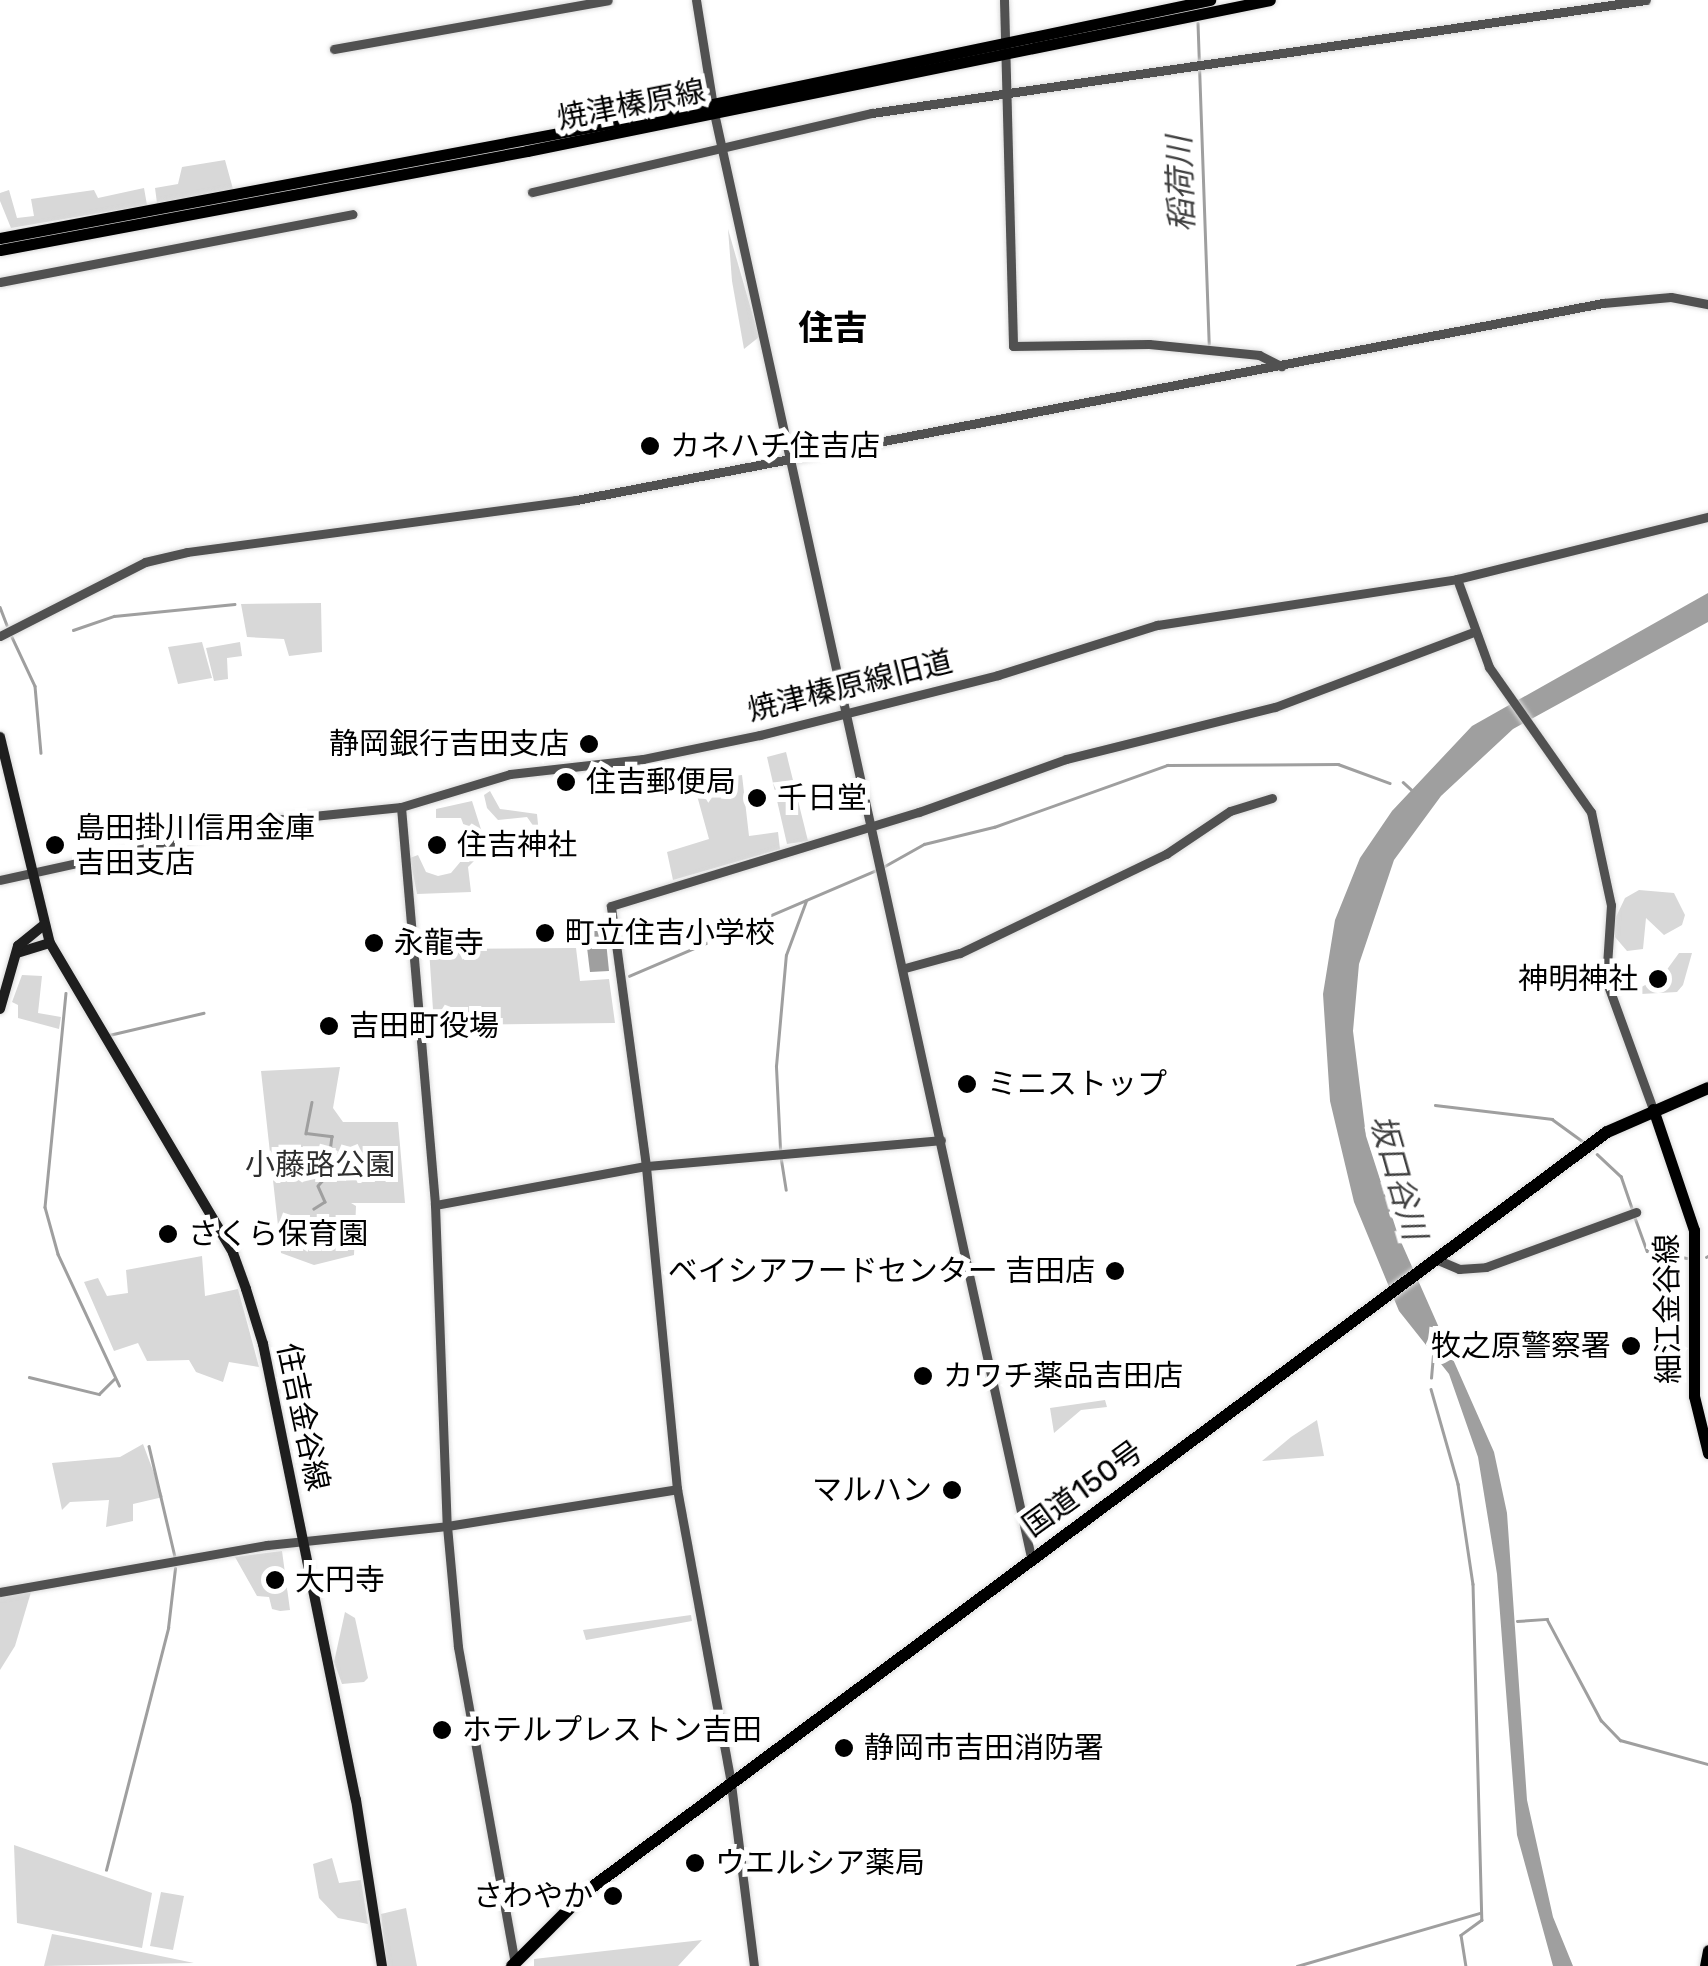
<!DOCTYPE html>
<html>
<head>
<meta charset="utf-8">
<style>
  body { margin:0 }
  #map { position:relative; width:1708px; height:1966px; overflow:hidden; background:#fff; font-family:Rubik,"Noto Sans JP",sans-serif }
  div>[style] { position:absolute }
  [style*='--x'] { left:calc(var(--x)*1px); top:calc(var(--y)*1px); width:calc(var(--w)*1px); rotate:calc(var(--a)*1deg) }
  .green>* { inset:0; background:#d8d8d8 }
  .water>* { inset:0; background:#9f9f9f }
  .stream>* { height:2.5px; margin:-1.25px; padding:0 1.25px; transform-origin:1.25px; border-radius:1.25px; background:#9f9f9f }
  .roads { filter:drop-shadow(0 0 2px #dbdbdb) drop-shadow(0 0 2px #dbdbdb) }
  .tertiary>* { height:9px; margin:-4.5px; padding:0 4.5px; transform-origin:4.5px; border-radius:4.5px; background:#515151 }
  .secondary>* { height:10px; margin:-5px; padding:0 5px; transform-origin:5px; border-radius:5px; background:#1e1e1e }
  .primary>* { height:11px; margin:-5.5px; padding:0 5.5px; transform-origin:5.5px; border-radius:5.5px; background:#000 }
  .trunk>* { height:12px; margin:-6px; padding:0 6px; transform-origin:6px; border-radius:6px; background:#000 }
  .dots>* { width:28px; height:28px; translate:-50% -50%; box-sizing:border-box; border:5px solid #fff; border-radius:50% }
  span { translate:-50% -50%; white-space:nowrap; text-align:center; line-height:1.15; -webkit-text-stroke:10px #fff; paint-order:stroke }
  .street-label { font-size:30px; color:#000 }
  .poi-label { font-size:30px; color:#000 }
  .left { translate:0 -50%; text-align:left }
  .right { translate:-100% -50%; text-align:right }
  .park-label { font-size:30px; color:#2f2f2f }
  .water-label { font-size:32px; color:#404040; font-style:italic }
  .quarter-label { font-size:35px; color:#000; font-weight:700 }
</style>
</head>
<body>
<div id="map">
  <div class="green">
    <div style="clip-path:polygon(225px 160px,233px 189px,157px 203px,155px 188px,178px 184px,182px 167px)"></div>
    <div style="clip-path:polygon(144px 188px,147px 205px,11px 228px,0 201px,0 193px,9px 190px,17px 218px,34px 216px,31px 199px,94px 190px,98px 198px)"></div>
    <div style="clip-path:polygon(728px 229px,759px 337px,744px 349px,732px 281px)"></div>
    <div style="clip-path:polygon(321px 603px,322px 652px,289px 656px,284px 639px,247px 637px,241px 604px)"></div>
    <div style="clip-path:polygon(202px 642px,212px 678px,178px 684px,168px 647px)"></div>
    <div style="clip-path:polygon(240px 642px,242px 656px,227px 658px,228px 679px,214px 681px,206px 648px)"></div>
    <div style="clip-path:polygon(786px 752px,808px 841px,787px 844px,767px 757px)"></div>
    <div style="clip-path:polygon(742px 775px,749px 836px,778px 832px,780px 849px,673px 880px,667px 852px,709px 839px,693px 781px)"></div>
    <div style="clip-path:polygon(490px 791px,500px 809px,537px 814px,539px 834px,527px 817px,498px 820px,487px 808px,484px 795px)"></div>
    <div style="clip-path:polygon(472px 801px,487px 848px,468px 867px,471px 892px,417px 894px,410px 858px,418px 855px,426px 872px,438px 876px,451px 873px,472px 848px,461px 818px,436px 818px,436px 809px)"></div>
    <div style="clip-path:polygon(1639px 890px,1674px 893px,1685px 915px,1682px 925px,1664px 935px,1646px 918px,1643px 949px,1627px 951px,1615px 937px,1615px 919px,1625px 898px)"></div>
    <div style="clip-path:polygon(576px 948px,580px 981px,609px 979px,615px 1023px,434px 1025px,429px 949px)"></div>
    <div style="clip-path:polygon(1679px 953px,1692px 953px,1683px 985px,1677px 992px,1641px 994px,1638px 989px,1663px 975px)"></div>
    <div style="clip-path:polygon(22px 975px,42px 976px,38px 1013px,61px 1017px,59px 1029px,18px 1018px,18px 1005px,12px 1002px)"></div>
    <div style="clip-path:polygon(340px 1067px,333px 1108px,343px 1122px,398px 1122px,405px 1203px,351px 1203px,356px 1206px,354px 1255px,314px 1265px,281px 1253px,261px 1071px)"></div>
    <div style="clip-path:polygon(202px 1256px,205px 1296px,238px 1289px,259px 1367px,229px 1362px,223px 1382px,196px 1372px,189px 1360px,147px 1361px,138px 1343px,114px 1351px,84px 1282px,98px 1278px,107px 1296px,128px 1293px,126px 1270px)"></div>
    <div style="clip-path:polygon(1105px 1400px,1107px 1407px,1081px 1410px,1054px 1433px,1050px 1408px)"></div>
    <div style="clip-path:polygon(1317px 1420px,1324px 1456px,1262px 1461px,1291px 1437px)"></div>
    <div style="clip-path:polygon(143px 1444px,163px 1497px,133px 1504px,133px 1521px,106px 1527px,109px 1500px,70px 1502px,62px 1510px,52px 1463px,120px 1457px)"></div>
    <div style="clip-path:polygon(282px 1551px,290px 1610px,280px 1611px,272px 1609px,269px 1597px,257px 1596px,235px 1557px)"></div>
    <div style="clip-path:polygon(31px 1592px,15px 1646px,0 1670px,0 1596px)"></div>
    <div style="clip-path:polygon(345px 1612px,355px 1618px,368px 1678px,364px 1682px,342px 1684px,334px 1662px)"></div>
    <div style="clip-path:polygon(691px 1615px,692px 1621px,586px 1640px,583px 1630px)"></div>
    <div style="clip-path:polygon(14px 1845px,152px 1893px,142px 1948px,17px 1923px)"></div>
    <div style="clip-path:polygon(332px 1858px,339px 1883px,361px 1880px,368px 1924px,338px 1918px,319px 1898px,313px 1864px)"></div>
    <div style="clip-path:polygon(161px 1892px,184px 1896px,173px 1950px,150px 1946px)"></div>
    <div style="clip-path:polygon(406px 1908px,417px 1966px,387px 1966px,381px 1914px)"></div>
    <div style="clip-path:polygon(52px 1934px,79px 1939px,194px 1963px,44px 1966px)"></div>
    <div style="clip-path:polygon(702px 1940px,678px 1966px,534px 1966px,534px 1959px)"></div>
  </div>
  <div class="water">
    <div style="clip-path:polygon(1708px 593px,1708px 622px,1513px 729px,1441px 796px,1394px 860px,1359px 964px,1353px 1031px,1366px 1136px,1398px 1235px,1494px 1452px,1507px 1513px,1527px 1800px,1553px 1917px,1573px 1966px,1553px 1966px,1517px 1835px,1497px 1574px,1478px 1457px,1449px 1374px,1399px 1311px,1354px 1202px,1330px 1101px,1323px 994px,1335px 920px,1360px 858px,1392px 811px,1472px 726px)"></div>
    <div style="clip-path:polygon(604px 921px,609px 971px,590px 972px,584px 923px)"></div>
  </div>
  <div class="stream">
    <div style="--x:1198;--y:23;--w:321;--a:88"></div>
    <div style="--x:0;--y:607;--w:19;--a:69"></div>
    <div style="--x:73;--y:630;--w:43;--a:-18.9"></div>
    <div style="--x:114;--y:616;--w:121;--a:-5.7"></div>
    <div style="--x:12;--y:637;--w:54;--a:64.9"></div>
    <div style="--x:35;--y:686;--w:67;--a:84.9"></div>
    <div style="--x:1403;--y:782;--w:12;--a:42"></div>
    <div style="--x:883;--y:867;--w:47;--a:-29.3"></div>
    <div style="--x:924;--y:844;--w:72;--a:-13.7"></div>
    <div style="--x:994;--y:827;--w:184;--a:-19.7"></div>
    <div style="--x:1167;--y:765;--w:171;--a:-0.3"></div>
    <div style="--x:1338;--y:764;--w:55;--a:20.1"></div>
    <div style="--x:629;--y:976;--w:269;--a:-23.2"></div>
    <div style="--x:66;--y:993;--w:215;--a:95.6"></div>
    <div style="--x:45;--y:1207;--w:49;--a:74.5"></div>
    <div style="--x:58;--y:1254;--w:145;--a:65"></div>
    <div style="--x:109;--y:1035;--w:97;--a:-13.2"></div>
    <div style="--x:312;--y:1102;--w:32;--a:101"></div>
    <div style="--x:306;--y:1133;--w:26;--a:7"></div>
    <div style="--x:332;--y:1136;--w:40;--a:97.1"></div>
    <div style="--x:327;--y:1176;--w:13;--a:132"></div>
    <div style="--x:318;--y:1186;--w:17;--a:66"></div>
    <div style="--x:325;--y:1202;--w:13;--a:148"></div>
    <div style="--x:1435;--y:1105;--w:118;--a:6.8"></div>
    <div style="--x:1552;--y:1119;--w:37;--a:36"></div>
    <div style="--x:780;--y:1149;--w:83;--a:-92.8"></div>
    <div style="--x:776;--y:1066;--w:111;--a:-84.9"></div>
    <div style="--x:786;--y:955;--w:58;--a:-69.7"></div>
    <div style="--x:1597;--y:1154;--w:33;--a:43"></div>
    <div style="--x:1621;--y:1176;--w:34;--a:71"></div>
    <div style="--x:781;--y:1157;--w:33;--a:81"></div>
    <div style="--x:1634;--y:1215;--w:38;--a:70"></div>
    <div style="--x:1647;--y:1251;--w:40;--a:10"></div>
    <div style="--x:1706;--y:1257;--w:2;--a:-27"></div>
    <div style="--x:29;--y:1377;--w:72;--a:13.7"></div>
    <div style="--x:99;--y:1394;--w:21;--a:-45"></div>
    <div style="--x:1431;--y:1378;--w:24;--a:-85"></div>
    <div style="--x:1431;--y:1389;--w:99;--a:74.1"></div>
    <div style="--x:1458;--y:1484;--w:101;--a:81.5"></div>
    <div style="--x:1473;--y:1584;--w:336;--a:88.5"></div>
    <div style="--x:1482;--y:1920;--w:26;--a:144"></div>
    <div style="--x:1461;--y:1935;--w:31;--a:81"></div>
    <div style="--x:149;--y:1446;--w:114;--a:76.8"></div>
    <div style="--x:1517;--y:1621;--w:30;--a:-4"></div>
    <div style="--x:1547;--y:1619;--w:115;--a:61.9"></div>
    <div style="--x:1601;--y:1720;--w:28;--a:46"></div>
    <div style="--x:1620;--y:1740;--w:91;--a:15.3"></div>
    <div style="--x:106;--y:1870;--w:250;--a:-75.6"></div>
    <div style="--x:168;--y:1628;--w:60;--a:-83.3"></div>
    <div style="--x:1297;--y:1966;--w:190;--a:-16.2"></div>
  </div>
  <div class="roads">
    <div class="tertiary">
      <div style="--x:696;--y:0;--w:114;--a:80.9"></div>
      <div style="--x:714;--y:113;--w:1478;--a:77.62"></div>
      <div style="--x:1004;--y:0;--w:346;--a:88.5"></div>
      <div style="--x:1013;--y:346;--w:136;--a:-0.8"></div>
      <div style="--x:1149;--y:344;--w:111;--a:5.7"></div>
      <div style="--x:1259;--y:355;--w:25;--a:27"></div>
      <div style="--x:334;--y:49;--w:278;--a:-10.1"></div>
      <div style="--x:532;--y:192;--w:349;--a:-13.1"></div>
      <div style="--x:872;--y:113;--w:782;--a:-8.31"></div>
      <div style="--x:0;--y:282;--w:359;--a:-10.9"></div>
      <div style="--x:1457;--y:579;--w:94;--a:70"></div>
      <div style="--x:1489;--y:667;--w:177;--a:54.9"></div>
      <div style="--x:1591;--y:812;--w:95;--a:77.9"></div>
      <div style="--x:1611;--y:905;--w:75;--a:93.8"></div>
      <div style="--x:1606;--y:980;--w:137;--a:70"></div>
      <div style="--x:0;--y:636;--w:163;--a:-27"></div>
      <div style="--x:145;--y:562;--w:43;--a:-13.4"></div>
      <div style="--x:187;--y:552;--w:392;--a:-7.6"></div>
      <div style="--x:576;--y:500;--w:1046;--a:-10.86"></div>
      <div style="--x:1603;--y:303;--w:68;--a:-5"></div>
      <div style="--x:1671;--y:297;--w:38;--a:11"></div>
      <div style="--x:401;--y:807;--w:399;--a:85.1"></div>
      <div style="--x:435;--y:1205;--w:321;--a:87.9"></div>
      <div style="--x:447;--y:1526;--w:121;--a:84.8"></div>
      <div style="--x:458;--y:1647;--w:321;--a:79.8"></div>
      <div style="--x:0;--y:880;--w:280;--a:-12.4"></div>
      <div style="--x:274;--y:820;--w:128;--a:-5.8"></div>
      <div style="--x:401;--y:807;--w:114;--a:-16.8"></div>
      <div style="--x:510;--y:774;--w:134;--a:-6.4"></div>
      <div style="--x:643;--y:759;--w:119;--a:-11.6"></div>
      <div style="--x:760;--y:735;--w:245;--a:-14.1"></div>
      <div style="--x:998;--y:675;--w:167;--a:-17.5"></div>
      <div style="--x:1157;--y:625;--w:304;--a:-8.7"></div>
      <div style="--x:1457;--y:579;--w:259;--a:-13.9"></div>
      <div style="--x:905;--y:968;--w:57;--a:-15.3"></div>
      <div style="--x:960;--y:953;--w:229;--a:-25.7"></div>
      <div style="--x:1166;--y:854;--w:77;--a:-33.9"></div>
      <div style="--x:1230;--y:811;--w:44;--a:-17.2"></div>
      <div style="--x:435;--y:1205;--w:215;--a:-10.5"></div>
      <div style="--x:646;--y:1166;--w:296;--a:-5"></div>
      <div style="--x:1438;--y:1260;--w:23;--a:23"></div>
      <div style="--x:1459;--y:1269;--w:27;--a:-4"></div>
      <div style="--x:1486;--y:1267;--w:160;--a:-20.1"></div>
      <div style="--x:0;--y:1592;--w:271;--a:-10"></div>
      <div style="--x:267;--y:1545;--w:181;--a:-6"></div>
      <div style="--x:447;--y:1526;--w:233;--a:-9.1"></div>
      <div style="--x:754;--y:1966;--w:184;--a:-97.2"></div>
      <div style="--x:731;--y:1783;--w:299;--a:-100.4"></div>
      <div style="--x:677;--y:1489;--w:324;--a:-95.5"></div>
      <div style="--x:646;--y:1166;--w:262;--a:-97.7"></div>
      <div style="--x:611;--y:906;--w:322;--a:-17"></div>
      <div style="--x:919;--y:812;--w:156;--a:-19.8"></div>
      <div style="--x:1066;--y:759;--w:215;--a:-14"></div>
      <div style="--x:1275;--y:707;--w:212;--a:-20.7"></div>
    </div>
    <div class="secondary">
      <div style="--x:0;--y:737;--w:212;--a:76.4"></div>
      <div style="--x:50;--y:943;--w:360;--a:59.4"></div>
      <div style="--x:233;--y:1253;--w:38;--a:70"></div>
      <div style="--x:246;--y:1289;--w:58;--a:72.8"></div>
      <div style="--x:263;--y:1344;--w:465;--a:78.5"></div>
      <div style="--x:356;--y:1800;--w:168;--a:81.1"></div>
      <div style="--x:17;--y:953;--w:34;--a:-17"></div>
      <div style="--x:0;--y:1009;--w:66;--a:-74.1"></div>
      <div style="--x:18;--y:946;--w:33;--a:-39"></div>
    </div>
    <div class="primary">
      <div style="--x:0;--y:238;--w:725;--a:-10.64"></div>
      <div style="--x:713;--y:104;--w:508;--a:-11.82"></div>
      <div style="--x:0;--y:250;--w:536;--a:-10.64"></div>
      <div style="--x:527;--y:151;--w:758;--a:-11.49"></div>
      <div style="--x:1653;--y:1109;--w:128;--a:71.3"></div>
      <div style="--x:1694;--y:1230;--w:166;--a:90"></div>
      <div style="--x:1694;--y:1396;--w:59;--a:76.2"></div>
      <div style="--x:1705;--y:1966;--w:16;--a:-79"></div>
    </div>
    <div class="trunk">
      <div style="--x:512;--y:1966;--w:106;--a:-45"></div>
      <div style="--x:587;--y:1891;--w:1271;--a:-36.65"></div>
      <div style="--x:1607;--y:1132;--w:110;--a:-23.5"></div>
    </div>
  </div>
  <div class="dots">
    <div style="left:650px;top:446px;background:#000"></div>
    <div style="left:589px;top:744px;background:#000"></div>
    <div style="left:566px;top:782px;background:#000"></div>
    <div style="left:757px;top:798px;background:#000"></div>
    <div style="left:55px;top:845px;background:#000"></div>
    <div style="left:437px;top:845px;background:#000"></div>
    <div style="left:545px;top:933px;background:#000"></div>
    <div style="left:374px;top:943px;background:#000"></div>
    <div style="left:1658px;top:979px;background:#000"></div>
    <div style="left:329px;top:1026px;background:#000"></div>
    <div style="left:967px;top:1084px;background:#000"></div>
    <div style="left:168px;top:1234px;background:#000"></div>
    <div style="left:1115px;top:1271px;background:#000"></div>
    <div style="left:1631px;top:1346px;background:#000"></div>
    <div style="left:923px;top:1376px;background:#000"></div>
    <div style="left:952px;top:1490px;background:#000"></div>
    <div style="left:275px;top:1580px;background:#000"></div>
    <div style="left:442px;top:1730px;background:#000"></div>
    <div style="left:844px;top:1748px;background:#000"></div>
    <div style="left:695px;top:1863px;background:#000"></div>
    <div style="left:613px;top:1896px;background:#000"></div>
  </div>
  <div class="street-label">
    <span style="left:631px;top:105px;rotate:-11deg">焼津榛原線</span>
    <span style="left:850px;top:686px;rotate:-14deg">焼津榛原線旧道</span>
    <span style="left:1668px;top:1309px;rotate:-91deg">細江金谷線</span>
    <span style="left:303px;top:1417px;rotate:78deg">住吉金谷線</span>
    <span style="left:1083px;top:1489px;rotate:-36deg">国道150号</span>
  </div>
  <div class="poi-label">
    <span class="left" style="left:670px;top:446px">カネハチ住吉店</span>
    <span class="right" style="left:569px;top:744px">静岡銀行吉田支店</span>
    <span class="left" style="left:586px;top:782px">住吉郵便局</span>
    <span class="left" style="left:777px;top:798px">千日堂</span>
    <span class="left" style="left:75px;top:845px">島田掛川信用金庫<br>吉田支店</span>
    <span class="left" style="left:457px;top:845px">住吉神社</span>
    <span class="left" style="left:565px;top:933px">町立住吉小学校</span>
    <span class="left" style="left:394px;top:943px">永龍寺</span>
    <span class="right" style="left:1638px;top:979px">神明神社</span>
    <span class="left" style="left:349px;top:1026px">吉田町役場</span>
    <span class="left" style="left:987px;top:1084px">ミニストップ</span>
    <span class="left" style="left:188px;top:1234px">さくら保育園</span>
    <span class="right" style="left:1095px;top:1271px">ベイシアフードセンター 吉田店</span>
    <span class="right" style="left:1611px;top:1346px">牧之原警察署</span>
    <span class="left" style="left:943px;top:1376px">カワチ薬品吉田店</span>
    <span class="right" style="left:932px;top:1490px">マルハン</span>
    <span class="left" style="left:295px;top:1580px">大円寺</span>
    <span class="left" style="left:462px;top:1730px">ホテルプレストン吉田</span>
    <span class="left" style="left:864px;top:1748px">静岡市吉田消防署</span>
    <span class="left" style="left:715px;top:1863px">ウエルシア薬局</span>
    <span class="right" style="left:593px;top:1896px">さわやか</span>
  </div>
  <div class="park-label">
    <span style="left:320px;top:1165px">小藤路公園</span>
  </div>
  <div class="water-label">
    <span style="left:1181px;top:184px;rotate:-92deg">稻荷川</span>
    <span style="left:1398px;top:1177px;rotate:74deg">坂口谷川</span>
  </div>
  <div class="quarter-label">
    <span style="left:833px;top:328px">住吉</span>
  </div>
</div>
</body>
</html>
